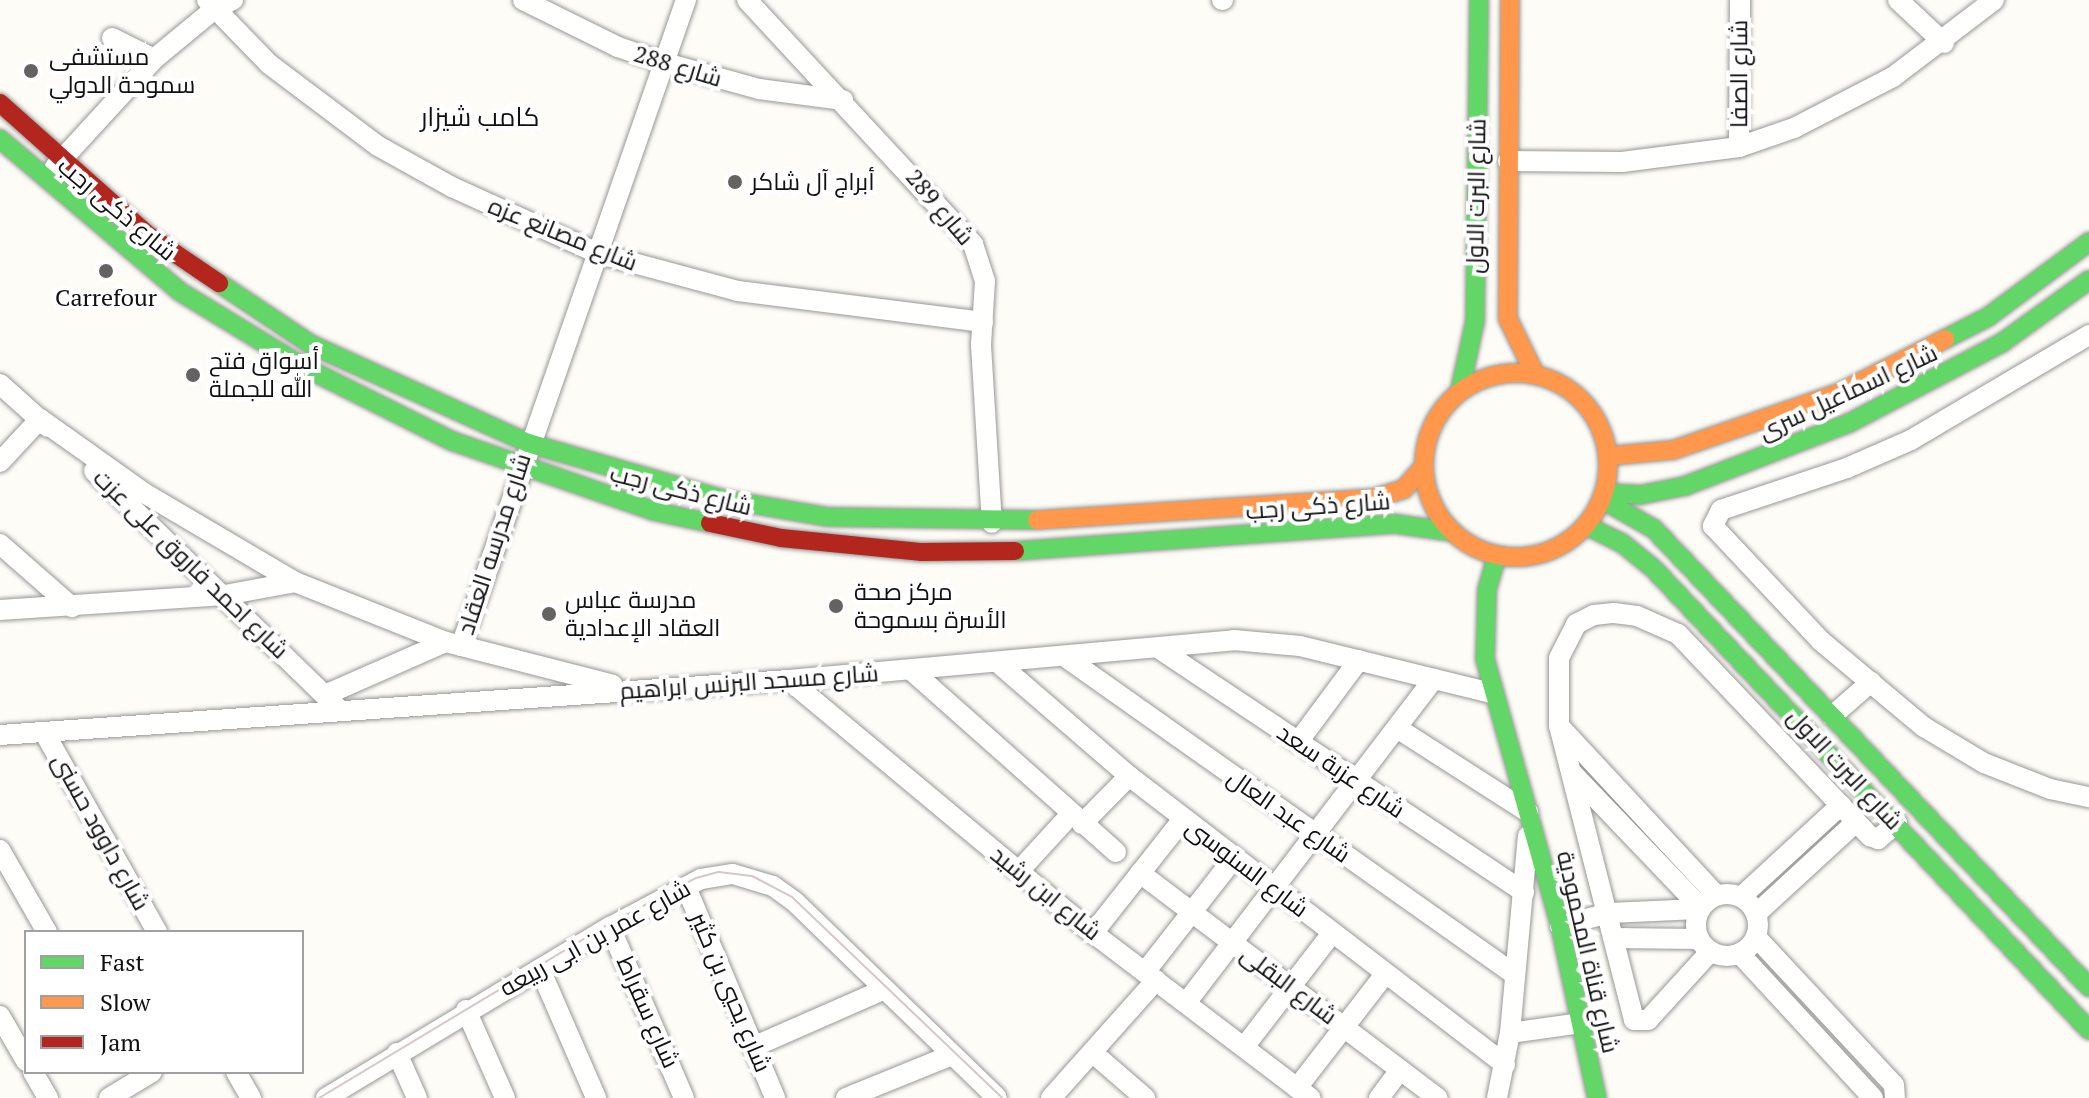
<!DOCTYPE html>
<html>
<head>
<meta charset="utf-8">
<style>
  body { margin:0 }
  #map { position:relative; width:2089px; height:1098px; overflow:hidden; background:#fdfcf7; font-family:"PT Serif",Cairo,serif }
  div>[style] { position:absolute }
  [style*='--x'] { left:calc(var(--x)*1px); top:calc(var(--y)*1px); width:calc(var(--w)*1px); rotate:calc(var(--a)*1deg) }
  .roads { filter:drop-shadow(0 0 2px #979795) drop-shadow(0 0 2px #979795) }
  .street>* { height:20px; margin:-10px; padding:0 10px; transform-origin:10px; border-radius:10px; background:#fffffe }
  .street>.ring { margin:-10px; padding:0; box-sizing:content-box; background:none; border:20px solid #fffffe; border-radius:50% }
  .fast>* { height:18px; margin:-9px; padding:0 9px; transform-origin:9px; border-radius:9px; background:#63d668 }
  .slow>* { height:18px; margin:-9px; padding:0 9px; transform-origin:9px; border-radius:9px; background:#ff974d }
  .slow>.ring { margin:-9px; padding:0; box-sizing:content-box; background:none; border:18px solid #ff974d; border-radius:50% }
  .jam>* { height:18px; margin:-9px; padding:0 9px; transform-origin:9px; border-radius:9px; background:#b3261e }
  .tram>* { height:2px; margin:-1px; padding:0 1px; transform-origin:1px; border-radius:1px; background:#d9c6c7 }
  .dots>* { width:22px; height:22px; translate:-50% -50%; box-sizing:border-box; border:4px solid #fff; border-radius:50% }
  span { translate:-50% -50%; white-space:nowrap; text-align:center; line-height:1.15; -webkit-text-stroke:8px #fff; paint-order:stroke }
  .poi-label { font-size:24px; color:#111 }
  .left { translate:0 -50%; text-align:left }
  .street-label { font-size:24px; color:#111 }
  .neighbourhood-label { font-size:26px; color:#111 }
  .legend { position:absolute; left:24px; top:930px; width:280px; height:144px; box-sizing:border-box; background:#fff; border:2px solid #a0a0a0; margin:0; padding:10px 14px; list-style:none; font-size:24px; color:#111 }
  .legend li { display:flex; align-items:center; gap:16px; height:40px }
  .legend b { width:40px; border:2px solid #a0a0a0 }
</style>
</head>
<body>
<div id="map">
  <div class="roads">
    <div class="street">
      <div style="--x:207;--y:0;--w:89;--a:45.9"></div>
      <div style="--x:269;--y:64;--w:136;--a:37"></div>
      <div style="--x:378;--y:146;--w:85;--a:29"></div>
      <div style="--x:452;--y:187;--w:162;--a:24.4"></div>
      <div style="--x:600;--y:254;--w:143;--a:15"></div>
      <div style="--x:738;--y:291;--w:247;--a:7.2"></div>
      <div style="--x:523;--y:0;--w:106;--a:26.3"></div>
      <div style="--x:618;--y:47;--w:50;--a:18.8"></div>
      <div style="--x:665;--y:63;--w:98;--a:15.5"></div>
      <div style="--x:759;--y:89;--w:85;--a:7.5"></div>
      <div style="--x:747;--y:0;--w:333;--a:47.2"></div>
      <div style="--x:973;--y:244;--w:39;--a:72"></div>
      <div style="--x:985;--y:281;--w:64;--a:93.6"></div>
      <div style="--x:981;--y:345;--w:178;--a:86.5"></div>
      <div style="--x:1222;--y:0;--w:1;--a:0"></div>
      <div style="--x:1898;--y:0;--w:63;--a:43.1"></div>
      <div style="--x:112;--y:38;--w:47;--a:26.6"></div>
      <div style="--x:1739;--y:147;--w:147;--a:-89.6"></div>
      <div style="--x:1508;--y:161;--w:114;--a:0.5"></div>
      <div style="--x:1622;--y:162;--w:118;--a:-7.3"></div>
      <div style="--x:1739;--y:147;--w:58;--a:-19.1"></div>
      <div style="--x:1794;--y:128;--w:111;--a:-27.3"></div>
      <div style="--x:1893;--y:77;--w:127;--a:-37.3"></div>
      <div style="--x:55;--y:167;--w:147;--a:-47.5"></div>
      <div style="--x:154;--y:59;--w:75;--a:-39.6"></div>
      <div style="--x:212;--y:11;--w:24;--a:-28"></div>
      <div style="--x:2089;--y:335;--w:207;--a:149.5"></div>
      <div style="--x:1911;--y:440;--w:70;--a:156.4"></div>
      <div style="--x:1847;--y:468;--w:133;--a:161.6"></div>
      <div style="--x:1721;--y:510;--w:18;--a:117"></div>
      <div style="--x:1713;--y:526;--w:158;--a:46.8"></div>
      <div style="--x:1821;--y:641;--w:134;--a:39.9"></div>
      <div style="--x:1924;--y:727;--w:70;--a:31"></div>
      <div style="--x:1984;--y:763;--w:71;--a:21.5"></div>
      <div style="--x:2050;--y:789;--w:40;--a:12"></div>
      <div style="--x:0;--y:384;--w:64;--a:41.9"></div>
      <div style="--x:0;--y:462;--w:59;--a:-47.1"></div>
      <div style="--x:40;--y:419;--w:128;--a:35.4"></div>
      <div style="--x:144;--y:493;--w:175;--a:30.5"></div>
      <div style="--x:295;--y:582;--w:162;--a:21.7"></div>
      <div style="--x:446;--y:642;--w:172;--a:14.4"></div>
      <div style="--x:94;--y:471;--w:343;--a:44.2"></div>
      <div style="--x:0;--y:544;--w:96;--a:41.2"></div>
      <div style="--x:0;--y:610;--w:225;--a:-3.8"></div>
      <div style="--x:225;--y:595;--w:71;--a:-10.5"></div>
      <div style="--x:461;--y:646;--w:684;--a:-70.8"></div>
      <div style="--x:1158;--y:648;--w:440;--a:33.7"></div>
      <div style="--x:1064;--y:656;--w:551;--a:35.25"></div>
      <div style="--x:997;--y:662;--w:174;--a:40.8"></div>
      <div style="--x:1129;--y:776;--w:474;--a:37.5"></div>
      <div style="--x:911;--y:670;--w:274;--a:41.6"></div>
      <div style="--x:789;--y:680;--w:396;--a:39.8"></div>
      <div style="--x:1093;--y:933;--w:273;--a:37.2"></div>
      <div style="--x:325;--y:695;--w:132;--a:-23.7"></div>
      <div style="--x:1832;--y:716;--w:52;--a:-41.1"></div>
      <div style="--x:1397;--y:728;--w:156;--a:32.7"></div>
      <div style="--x:1561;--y:728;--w:228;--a:47.1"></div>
      <div style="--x:44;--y:732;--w:230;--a:60.5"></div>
      <div style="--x:0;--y:735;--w:791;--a:-3.99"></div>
      <div style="--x:789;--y:680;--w:447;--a:-5.1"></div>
      <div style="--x:1234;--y:640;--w:66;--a:5.2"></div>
      <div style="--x:1300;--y:646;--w:198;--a:13.8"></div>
      <div style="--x:1298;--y:742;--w:102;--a:-53.4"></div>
      <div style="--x:1573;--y:774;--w:184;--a:46.3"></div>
      <div style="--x:1082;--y:824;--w:67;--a:-45.6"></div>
      <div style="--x:0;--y:850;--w:95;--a:60.2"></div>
      <div style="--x:1019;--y:871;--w:77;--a:-47.6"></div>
      <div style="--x:1140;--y:873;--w:373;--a:37.1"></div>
      <div style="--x:686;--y:887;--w:229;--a:67.1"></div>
      <div class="ring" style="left:1696px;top:894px;width:42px;height:42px"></div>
      <div style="--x:1741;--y:897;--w:136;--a:-42.6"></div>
      <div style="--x:1756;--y:914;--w:136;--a:-42.6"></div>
      <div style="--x:1560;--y:926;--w:51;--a:-14.9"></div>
      <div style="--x:1609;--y:913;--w:90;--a:-2.5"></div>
      <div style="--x:610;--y:927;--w:186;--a:66.6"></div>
      <div style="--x:1093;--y:933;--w:145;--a:-51.7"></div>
      <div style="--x:1756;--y:937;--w:202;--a:47"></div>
      <div style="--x:1894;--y:1085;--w:13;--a:86"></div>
      <div style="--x:1614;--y:938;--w:84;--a:0.7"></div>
      <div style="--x:1710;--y:952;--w:92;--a:132.4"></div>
      <div style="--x:1648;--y:1020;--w:14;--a:180"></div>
      <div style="--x:1634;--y:1020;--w:303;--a:-104.3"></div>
      <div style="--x:1559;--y:726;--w:68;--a:-90"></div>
      <div style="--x:1559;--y:658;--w:38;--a:-63"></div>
      <div style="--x:1576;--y:624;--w:20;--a:-27"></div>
      <div style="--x:1594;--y:615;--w:20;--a:-6"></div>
      <div style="--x:1614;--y:613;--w:23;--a:7"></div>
      <div style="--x:1637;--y:616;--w:45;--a:23.7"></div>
      <div style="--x:1678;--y:634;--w:279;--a:46.5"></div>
      <div style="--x:1870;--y:836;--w:9;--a:21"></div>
      <div style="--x:1878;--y:839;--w:25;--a:-40"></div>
      <div style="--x:1740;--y:954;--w:196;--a:47.3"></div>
      <div style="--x:540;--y:969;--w:141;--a:66.5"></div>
      <div style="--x:1145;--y:972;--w:145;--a:-52"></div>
      <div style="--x:1186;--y:1003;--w:408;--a:-52.6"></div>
      <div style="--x:466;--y:1010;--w:96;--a:66.1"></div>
      <div style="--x:0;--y:1016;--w:52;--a:60"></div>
      <div style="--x:1510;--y:1033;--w:72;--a:-8"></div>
      <div style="--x:753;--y:1047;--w:142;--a:-23.7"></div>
      <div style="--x:1244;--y:1047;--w:144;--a:-52.3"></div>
      <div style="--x:397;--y:1053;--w:49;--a:66"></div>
      <div style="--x:1093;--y:1053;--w:69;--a:40.9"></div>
      <div style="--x:33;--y:1072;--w:30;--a:60"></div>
      <div style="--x:236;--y:1072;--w:30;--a:60"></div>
      <div style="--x:1297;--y:1088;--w:144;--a:-52.3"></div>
      <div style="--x:109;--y:1098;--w:50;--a:-31.2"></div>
      <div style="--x:326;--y:1098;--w:332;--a:-31.1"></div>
      <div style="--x:610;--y:927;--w:103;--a:-27.8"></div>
      <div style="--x:701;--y:879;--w:32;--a:-9"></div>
      <div style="--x:733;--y:874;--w:42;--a:16.7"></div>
      <div style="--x:773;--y:886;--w:27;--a:36"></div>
      <div style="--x:795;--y:902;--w:281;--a:44.1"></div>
      <div style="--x:846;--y:1098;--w:114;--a:-22.1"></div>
      <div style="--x:1051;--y:1098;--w:158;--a:-48.3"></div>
      <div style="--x:1379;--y:1098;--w:35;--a:-53"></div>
      <div style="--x:1497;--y:1098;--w:66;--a:-78.7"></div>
      <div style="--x:1510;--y:1033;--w:198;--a:-84.8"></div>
    </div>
    <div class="fast">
      <div style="--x:0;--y:139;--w:235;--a:40.3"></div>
      <div style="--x:179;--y:291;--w:142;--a:31.4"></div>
      <div style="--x:300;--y:365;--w:170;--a:26.6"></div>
      <div style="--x:452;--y:441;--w:214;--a:19.1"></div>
      <div style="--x:654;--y:511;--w:57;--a:12.1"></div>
      <div style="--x:219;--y:283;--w:112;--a:33.7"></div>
      <div style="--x:312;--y:345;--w:237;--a:24.4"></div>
      <div style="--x:528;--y:443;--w:202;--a:16.1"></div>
      <div style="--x:722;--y:499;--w:108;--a:9.6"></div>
      <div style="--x:828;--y:517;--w:209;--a:0.8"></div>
      <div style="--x:1945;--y:339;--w:48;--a:-27.1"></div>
      <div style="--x:1988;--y:317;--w:126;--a:-36.6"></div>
      <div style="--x:1460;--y:390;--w:71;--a:-77.7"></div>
      <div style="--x:1475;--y:321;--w:321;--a:-89.3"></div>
      <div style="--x:1605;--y:493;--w:35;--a:3"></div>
      <div style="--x:1640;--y:495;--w:46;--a:-11.3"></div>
      <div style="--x:1685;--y:486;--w:176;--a:-21"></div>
      <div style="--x:1849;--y:423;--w:174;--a:-27.7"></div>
      <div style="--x:2003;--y:342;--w:106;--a:-35.8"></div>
      <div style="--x:1603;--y:500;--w:59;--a:29.6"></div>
      <div style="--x:1654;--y:529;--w:632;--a:46.48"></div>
      <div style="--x:1587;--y:526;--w:39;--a:26"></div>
      <div style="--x:1622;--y:543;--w:38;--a:39"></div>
      <div style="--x:1652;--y:567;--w:637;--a:46.65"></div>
      <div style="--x:1015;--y:551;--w:382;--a:-4.1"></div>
      <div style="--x:1396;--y:524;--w:58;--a:8"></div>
      <div style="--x:1497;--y:555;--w:35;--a:106"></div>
      <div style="--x:1487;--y:589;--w:70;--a:91.6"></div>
      <div style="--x:1485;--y:659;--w:277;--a:74.3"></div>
      <div style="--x:1560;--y:926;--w:176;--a:77.9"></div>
    </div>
    <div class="slow">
      <div style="--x:1510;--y:0;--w:319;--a:90.4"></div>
      <div style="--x:1508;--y:319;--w:61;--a:63.9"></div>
      <div class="ring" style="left:1424px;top:373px;width:166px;height:166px"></div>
      <div style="--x:1609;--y:456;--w:64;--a:-5.4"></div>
      <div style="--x:1673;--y:450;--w:176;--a:-19"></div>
      <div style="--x:1839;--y:393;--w:119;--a:-27"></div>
      <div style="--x:1037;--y:520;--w:339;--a:-3.7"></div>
      <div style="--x:1375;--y:498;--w:30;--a:-17"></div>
      <div style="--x:1404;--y:489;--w:29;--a:-49"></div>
    </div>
    <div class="jam">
      <div style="--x:0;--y:103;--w:198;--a:41.7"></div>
      <div style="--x:148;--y:235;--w:86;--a:34.1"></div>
      <div style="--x:710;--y:523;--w:73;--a:11.9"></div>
      <div style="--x:781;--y:538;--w:142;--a:5.7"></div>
      <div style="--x:922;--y:552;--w:93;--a:-0.6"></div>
    </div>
  </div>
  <div class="tram">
    <div style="--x:319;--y:1098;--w:338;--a:-31"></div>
    <div style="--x:609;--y:924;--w:98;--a:-27.9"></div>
    <div style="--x:696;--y:878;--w:24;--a:-15"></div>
    <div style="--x:719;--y:872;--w:33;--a:7"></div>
    <div style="--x:752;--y:876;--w:45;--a:27.7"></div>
    <div style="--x:792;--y:897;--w:291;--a:43.7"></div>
  </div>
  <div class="dots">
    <div style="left:31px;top:71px;background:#646362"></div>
    <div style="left:735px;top:182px;background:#646362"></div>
    <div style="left:106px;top:271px;background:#646362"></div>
    <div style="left:193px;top:375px;background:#646362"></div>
    <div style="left:836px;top:606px;background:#646362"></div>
    <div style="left:549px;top:614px;background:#646362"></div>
  </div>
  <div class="poi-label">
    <span class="left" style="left:49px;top:71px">مستشفى<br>سموحة الدولي</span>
    <span class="left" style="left:751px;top:182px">أبراج آل شاكر</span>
    <span style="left:106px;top:298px">Carrefour</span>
    <span class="left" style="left:209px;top:375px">أسواق فتح<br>الله للجملة</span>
    <span class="left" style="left:854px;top:606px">مركز صحة<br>الأسرة بسموحة</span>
    <span class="left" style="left:565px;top:614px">مدرسة عباس<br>العقاد الإعدادية</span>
  </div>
  <div class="street-label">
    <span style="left:678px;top:66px;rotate:17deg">شارع 288</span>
    <span style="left:1739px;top:74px;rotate:-90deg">شارع الصفا</span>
    <span style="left:1476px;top:196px;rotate:-89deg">شارع البرت الاول</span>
    <span style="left:940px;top:207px;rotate:50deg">شارع 289</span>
    <span style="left:117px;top:209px;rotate:40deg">شارع ذكى رجب</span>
    <span style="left:563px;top:234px;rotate:22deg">شارع مصانع عزه</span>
    <span style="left:1848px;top:392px;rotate:-25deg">شارع اسماعيل سرى</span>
    <span style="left:681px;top:490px;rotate:14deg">شارع ذكى رجب</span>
    <span style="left:1318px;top:506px;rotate:-4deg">شارع ذكى رجب</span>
    <span style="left:494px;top:544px;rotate:-72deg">شارع مدرسه العقاد</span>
    <span style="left:191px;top:564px;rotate:44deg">شارع احمد فاروق على عزت</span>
    <span style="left:749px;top:682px;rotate:-4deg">شارع مسجد البرنس ابراهيم</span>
    <span style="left:1845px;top:769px;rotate:47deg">شارع البرت الاول</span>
    <span style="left:1341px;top:771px;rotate:34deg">شارع عزبة سعد</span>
    <span style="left:1289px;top:816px;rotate:35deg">شارع عبد العال</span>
    <span style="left:101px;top:832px;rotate:61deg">شارع داوود حسنى</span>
    <span style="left:1247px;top:868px;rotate:37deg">شارع السنوسى</span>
    <span style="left:1046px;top:893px;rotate:39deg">شارع ابن رشيد</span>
    <span style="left:595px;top:938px;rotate:-29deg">شارع عمر بن ابى ربيعه</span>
    <span style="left:1588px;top:952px;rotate:77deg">شارع قناة المحمودية</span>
    <span style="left:1289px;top:985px;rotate:37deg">شارع البقلى</span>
    <span style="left:731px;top:992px;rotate:67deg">شارع يحيي بن كثير</span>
    <span style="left:648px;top:1012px;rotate:66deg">شارع سقراط</span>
  </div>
  <div class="neighbourhood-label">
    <span style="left:480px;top:117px">كامب شيزار</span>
  </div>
  <ul class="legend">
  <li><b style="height:10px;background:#63d668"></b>Fast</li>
  <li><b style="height:10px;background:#ff974d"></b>Slow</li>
  <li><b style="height:10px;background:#b3261e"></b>Jam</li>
  </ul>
</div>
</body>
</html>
